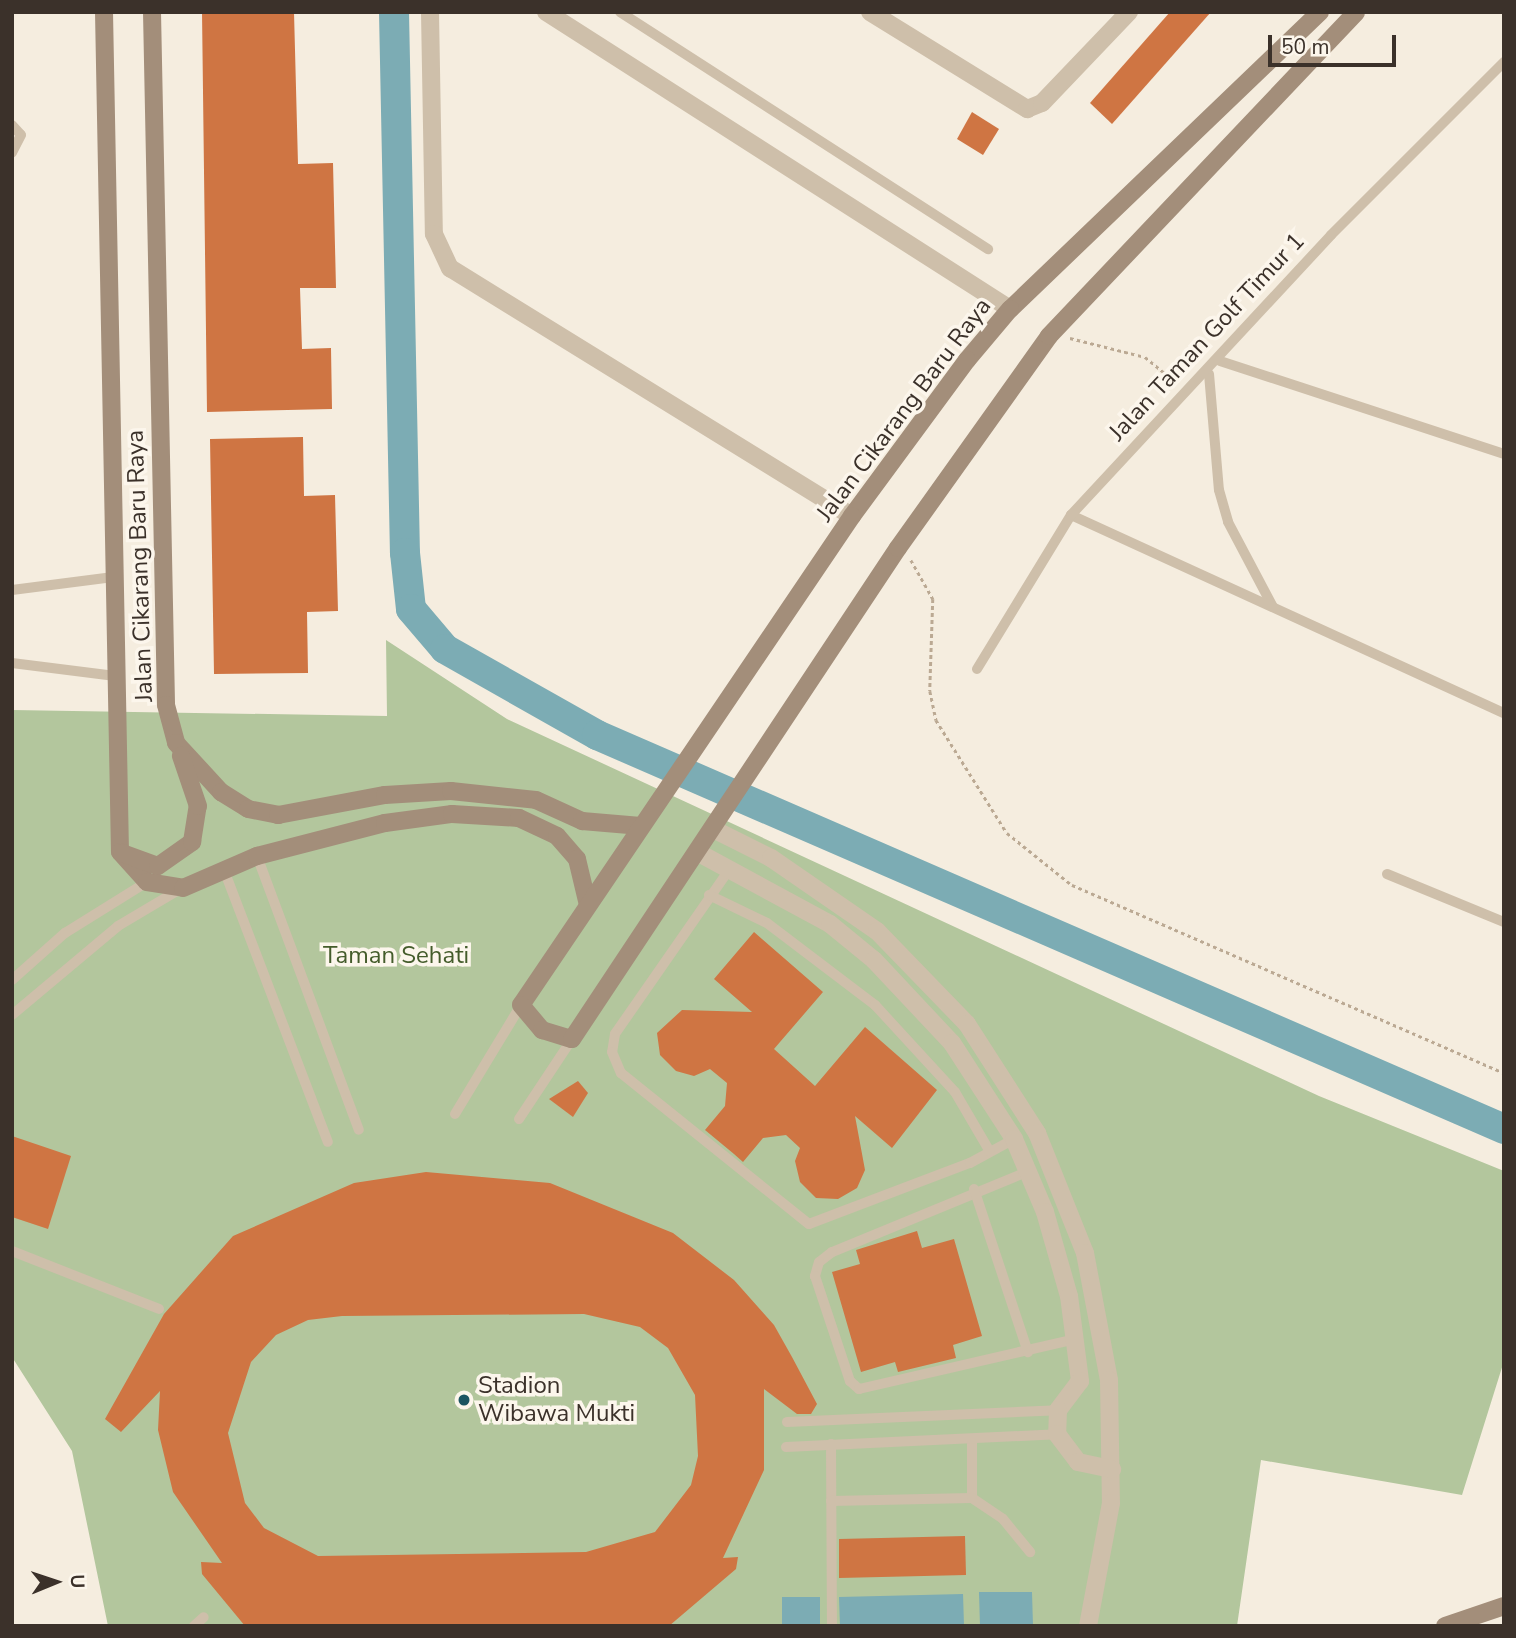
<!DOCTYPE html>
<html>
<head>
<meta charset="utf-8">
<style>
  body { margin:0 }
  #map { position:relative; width:1516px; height:1638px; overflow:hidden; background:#f5eddf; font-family:"Nunito Sans",sans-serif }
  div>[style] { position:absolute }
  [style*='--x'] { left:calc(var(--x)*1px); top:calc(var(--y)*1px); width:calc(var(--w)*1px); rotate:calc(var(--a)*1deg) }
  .green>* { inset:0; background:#b3c69d }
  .water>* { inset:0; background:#7cacb4 }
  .river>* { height:30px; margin:-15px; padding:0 15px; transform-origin:15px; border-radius:15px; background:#7cacb4 }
  .building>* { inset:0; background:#cf7543 }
  .path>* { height:2.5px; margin-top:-1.25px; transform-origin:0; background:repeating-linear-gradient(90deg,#bba993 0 3.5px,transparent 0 7px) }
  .lane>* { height:10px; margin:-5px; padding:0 5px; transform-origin:5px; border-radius:5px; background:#cebfaa }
  .street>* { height:18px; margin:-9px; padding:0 9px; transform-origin:9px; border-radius:9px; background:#cebfaa }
  .secondary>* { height:18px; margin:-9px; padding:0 9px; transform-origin:9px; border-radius:9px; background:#a38e7a }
  .dots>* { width:19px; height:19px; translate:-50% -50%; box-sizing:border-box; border:4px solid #fcf6ec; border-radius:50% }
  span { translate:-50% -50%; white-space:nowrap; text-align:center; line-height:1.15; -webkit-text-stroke:7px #fcf6ec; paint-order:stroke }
  .street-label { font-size:24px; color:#3b312a }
  .park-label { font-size:24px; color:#445c2b }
  .poi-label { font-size:24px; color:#3b312a }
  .left { translate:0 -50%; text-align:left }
  .frame { position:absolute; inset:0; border:14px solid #3b312a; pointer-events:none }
  .north { position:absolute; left:21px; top:1547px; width:70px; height:70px; -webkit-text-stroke:5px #fcf6ec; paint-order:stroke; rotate:88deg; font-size:19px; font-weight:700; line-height:28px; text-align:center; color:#3b312a }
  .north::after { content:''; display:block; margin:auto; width:24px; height:32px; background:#3b312a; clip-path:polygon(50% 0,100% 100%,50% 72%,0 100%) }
  .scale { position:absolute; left:1268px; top:35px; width:128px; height:32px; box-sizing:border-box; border:4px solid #3b312a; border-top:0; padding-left:9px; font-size:21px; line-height:24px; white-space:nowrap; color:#3b312a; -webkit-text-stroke:5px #fcf6ec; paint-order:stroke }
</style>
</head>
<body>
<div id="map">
  <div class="green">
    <div style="clip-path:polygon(386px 640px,507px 719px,1319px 1096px,1504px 1171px,1504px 1361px,1462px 1495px,1261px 1460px,1237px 1626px,108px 1626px,72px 1451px,12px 1357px,12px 710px,387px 716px)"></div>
  </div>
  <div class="water">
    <div style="clip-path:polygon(979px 1592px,1032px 1592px,1033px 1626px,980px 1626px)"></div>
    <div style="clip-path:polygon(963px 1594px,964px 1626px,840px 1626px,839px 1597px)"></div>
    <div style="clip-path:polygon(782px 1597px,820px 1597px,820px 1626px,782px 1626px)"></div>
  </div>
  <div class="river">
    <div style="--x:394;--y:12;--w:541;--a:88.84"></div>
    <div style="--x:405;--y:553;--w:56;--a:83.9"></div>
    <div style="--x:411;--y:609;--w:52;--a:49.6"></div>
    <div style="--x:445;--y:649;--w:175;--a:29.5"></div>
    <div style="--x:597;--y:735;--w:989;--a:23.48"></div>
  </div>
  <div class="building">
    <div style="clip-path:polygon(202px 12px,294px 12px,298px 164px,333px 163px,336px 288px,300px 288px,302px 349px,331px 348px,332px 409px,207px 412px)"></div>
    <div style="clip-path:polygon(1170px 12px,1211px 12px,1112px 124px,1090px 103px)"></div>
    <div style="clip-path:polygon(972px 112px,999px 129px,983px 155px,957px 139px)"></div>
    <div style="clip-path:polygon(303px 437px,304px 496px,335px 495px,338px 611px,307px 612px,308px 673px,214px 674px,210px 439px)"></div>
    <div style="clip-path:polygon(754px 932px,823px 992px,774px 1049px,815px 1086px,865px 1027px,937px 1090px,892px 1148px,855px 1116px,865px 1170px,857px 1188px,838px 1199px,816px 1198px,800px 1182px,795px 1161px,800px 1148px,786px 1135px,763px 1138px,743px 1162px,734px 1154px,705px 1130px,725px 1106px,727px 1083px,710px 1069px,694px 1076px,676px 1071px,660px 1055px,657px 1033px,682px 1010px,752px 1012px,714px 979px)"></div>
    <div style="clip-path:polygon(578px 1081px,588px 1093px,573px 1117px,549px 1099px)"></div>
    <div style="clip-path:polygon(12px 1136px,71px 1156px,48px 1229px,12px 1217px)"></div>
    <div style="clip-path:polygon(evenodd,426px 1172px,550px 1183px,673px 1233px,734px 1280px,774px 1325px,792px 1357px,817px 1404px,811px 1414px,797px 1414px,764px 1389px,764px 1470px,723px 1558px,738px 1557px,736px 1569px,669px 1626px,245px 1626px,202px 1574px,201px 1562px,222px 1563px,173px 1492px,158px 1430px,160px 1391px,121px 1432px,105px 1419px,164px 1314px,233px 1236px,354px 1183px,426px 1172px,584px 1314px,640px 1327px,668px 1348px,695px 1395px,698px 1456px,691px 1485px,655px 1532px,586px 1552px,318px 1556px,264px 1528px,245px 1503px,228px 1433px,251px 1362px,276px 1335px,308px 1320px,342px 1316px,584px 1314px)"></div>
    <div style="clip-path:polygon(917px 1231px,922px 1248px,954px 1239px,982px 1336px,953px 1345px,956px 1358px,898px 1372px,895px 1362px,861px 1372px,832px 1272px,860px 1264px,856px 1250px)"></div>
    <div style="clip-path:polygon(965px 1536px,966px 1575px,839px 1578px,839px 1539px)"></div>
  </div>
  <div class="path">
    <div style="--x:1070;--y:338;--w:77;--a:14.2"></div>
    <div style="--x:1145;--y:357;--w:41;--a:39.1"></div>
    <div style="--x:911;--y:560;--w:45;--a:60.6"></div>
    <div style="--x:933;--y:599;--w:92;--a:91.9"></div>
    <div style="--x:930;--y:691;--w:30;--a:78"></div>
    <div style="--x:936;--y:720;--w:133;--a:57.9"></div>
    <div style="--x:1007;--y:833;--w:83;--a:38.7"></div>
    <div style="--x:1072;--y:885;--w:471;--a:23.5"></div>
  </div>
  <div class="lane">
    <div style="--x:620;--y:12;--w:438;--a:32.8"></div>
    <div style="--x:12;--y:125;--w:13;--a:48"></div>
    <div style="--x:21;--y:135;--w:20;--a:117"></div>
    <div style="--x:1220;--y:361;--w:299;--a:18.1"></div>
    <div style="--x:1209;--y:374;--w:116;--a:85.1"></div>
    <div style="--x:1219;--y:490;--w:33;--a:74"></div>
    <div style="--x:1228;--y:522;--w:96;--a:62.1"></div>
    <div style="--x:1071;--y:515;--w:476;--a:24.6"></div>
    <div style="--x:12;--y:590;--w:102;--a:-7.3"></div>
    <div style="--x:12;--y:663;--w:104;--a:7.2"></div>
    <div style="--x:977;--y:669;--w:180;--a:-58.6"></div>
    <div style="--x:1071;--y:515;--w:382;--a:-47.1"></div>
    <div style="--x:1331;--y:235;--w:245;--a:-45"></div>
    <div style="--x:257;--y:856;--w:292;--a:69.6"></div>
    <div style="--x:731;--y:867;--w:203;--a:124.8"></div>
    <div style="--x:615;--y:1034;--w:18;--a:99"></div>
    <div style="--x:612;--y:1052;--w:23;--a:67"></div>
    <div style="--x:621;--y:1073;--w:241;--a:38.8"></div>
    <div style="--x:809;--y:1224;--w:172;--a:-20.8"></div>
    <div style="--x:970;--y:1163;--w:50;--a:-28.6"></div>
    <div style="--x:224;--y:870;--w:291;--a:69.1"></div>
    <div style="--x:1387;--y:874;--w:126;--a:22.3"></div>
    <div style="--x:709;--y:895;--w:64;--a:25.8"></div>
    <div style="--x:767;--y:923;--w:136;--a:37.2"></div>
    <div style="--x:875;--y:1005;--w:118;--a:47.4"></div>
    <div style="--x:955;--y:1092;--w:69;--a:59.7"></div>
    <div style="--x:12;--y:980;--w:71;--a:-41.6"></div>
    <div style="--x:65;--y:933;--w:97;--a:-31.9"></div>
    <div style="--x:12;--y:1015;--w:138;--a:-40"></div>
    <div style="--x:118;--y:926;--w:74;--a:-30.7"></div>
    <div style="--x:455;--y:1114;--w:127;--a:-58.8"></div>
    <div style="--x:519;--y:1119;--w:96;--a:-56.5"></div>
    <div style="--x:1029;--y:1171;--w:213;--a:157.6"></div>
    <div style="--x:832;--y:1252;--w:16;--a:142"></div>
    <div style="--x:819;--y:1262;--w:15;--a:106"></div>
    <div style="--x:815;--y:1276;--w:111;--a:71.6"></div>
    <div style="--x:850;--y:1381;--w:12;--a:42"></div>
    <div style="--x:859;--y:1389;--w:223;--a:-13"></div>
    <div style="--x:974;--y:1189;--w:172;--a:71.7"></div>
    <div style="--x:12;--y:1251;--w:158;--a:21.5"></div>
    <div style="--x:787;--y:1422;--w:271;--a:-2.5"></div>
    <div style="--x:972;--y:1439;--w:59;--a:90"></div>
    <div style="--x:831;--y:1444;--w:182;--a:89.7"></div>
    <div style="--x:786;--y:1447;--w:271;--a:-2.7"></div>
    <div style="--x:831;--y:1501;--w:141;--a:-1.2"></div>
    <div style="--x:972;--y:1498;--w:37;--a:34"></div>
    <div style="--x:1003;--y:1519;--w:43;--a:50.7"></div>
    <div style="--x:194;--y:1626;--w:13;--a:-42"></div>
  </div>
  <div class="street">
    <div style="--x:430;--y:12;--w:222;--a:89"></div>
    <div style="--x:434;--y:234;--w:38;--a:65"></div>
    <div style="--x:450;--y:268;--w:472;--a:31.7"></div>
    <div style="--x:546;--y:12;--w:551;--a:32.62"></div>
    <div style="--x:870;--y:12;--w:185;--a:31.7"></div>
    <div style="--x:1027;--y:109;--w:16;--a:-22"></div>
    <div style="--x:1042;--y:103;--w:126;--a:-46.3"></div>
    <div style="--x:713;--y:829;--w:65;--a:26.6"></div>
    <div style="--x:771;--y:858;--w:129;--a:34.6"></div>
    <div style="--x:877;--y:931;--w:129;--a:45.9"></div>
    <div style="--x:967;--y:1024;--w:130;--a:57.3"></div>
    <div style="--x:1037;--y:1133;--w:129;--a:68.2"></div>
    <div style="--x:1085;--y:1253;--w:129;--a:79.3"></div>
    <div style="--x:1109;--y:1380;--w:123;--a:89.1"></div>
    <div style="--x:1111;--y:1503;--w:125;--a:100.6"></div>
    <div style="--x:697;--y:852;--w:151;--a:28.4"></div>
    <div style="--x:830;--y:924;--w:57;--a:39.3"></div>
    <div style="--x:874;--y:960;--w:114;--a:46.8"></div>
    <div style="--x:952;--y:1043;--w:114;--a:57.1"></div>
    <div style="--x:1014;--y:1139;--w:79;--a:67"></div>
    <div style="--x:1045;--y:1212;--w:87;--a:74.1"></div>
    <div style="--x:1069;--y:1296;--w:86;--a:82.6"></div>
    <div style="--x:1080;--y:1381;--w:36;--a:127"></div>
    <div style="--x:1058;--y:1410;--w:24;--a:92"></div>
    <div style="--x:1057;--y:1434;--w:35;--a:53"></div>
    <div style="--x:1078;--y:1462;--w:35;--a:12"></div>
  </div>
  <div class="secondary">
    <div style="--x:104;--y:12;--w:840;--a:88.91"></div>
    <div style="--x:120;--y:852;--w:40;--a:48"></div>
    <div style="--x:147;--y:882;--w:36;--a:9"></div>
    <div style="--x:183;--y:888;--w:81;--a:-23.4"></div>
    <div style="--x:257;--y:856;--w:132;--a:-14.5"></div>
    <div style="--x:385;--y:823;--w:68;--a:-7.7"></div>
    <div style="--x:452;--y:814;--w:67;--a:3.4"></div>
    <div style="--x:519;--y:818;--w:42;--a:25.3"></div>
    <div style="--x:557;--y:836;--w:30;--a:49"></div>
    <div style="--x:577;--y:859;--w:47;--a:76.6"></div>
    <div style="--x:152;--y:12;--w:693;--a:88.84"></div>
    <div style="--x:166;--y:705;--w:39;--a:75"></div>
    <div style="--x:176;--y:743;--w:67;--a:47.4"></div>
    <div style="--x:221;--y:792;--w:32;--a:32"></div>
    <div style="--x:248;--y:809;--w:31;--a:11"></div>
    <div style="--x:278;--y:815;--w:109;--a:-10.6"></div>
    <div style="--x:385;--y:795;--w:66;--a:-3.5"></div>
    <div style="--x:451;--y:791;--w:85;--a:6"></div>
    <div style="--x:536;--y:800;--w:51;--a:24.5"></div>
    <div style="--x:582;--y:821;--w:59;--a:4.8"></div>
    <div style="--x:1320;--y:12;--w:429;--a:136.2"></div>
    <div style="--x:1010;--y:309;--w:67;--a:130.1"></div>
    <div style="--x:967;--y:360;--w:194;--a:126.4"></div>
    <div style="--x:852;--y:516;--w:590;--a:124.09"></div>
    <div style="--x:521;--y:1005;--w:33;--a:50"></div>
    <div style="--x:542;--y:1030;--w:31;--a:17"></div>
    <div style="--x:572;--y:1039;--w:589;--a:-56.42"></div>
    <div style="--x:898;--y:548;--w:260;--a:-54.5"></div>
    <div style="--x:1049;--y:336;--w:446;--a:-46.5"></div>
    <div style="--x:122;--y:853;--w:38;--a:20"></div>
    <div style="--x:158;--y:866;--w:42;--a:-35.2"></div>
    <div style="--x:192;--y:842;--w:36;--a:-81"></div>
    <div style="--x:198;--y:806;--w:53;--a:-108.8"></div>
    <div style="--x:1445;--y:1626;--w:62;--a:-18.7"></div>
  </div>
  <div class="dots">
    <div style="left:464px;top:1400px;background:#1b5461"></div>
  </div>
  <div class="street-label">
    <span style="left:1207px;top:337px;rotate:-47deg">Jalan Taman Golf Timur 1</span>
    <span style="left:904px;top:410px;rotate:-53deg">Jalan Cikarang Baru Raya</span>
    <span style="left:140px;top:566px;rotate:-92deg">Jalan Cikarang Baru Raya</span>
  </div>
  <div class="park-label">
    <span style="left:396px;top:956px">Taman Sehati</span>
  </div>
  <div class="poi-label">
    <span class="left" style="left:478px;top:1400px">Stadion<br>Wibawa Mukti</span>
  </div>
  <div class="frame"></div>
  <div class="north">U</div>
  <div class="scale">50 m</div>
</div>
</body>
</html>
